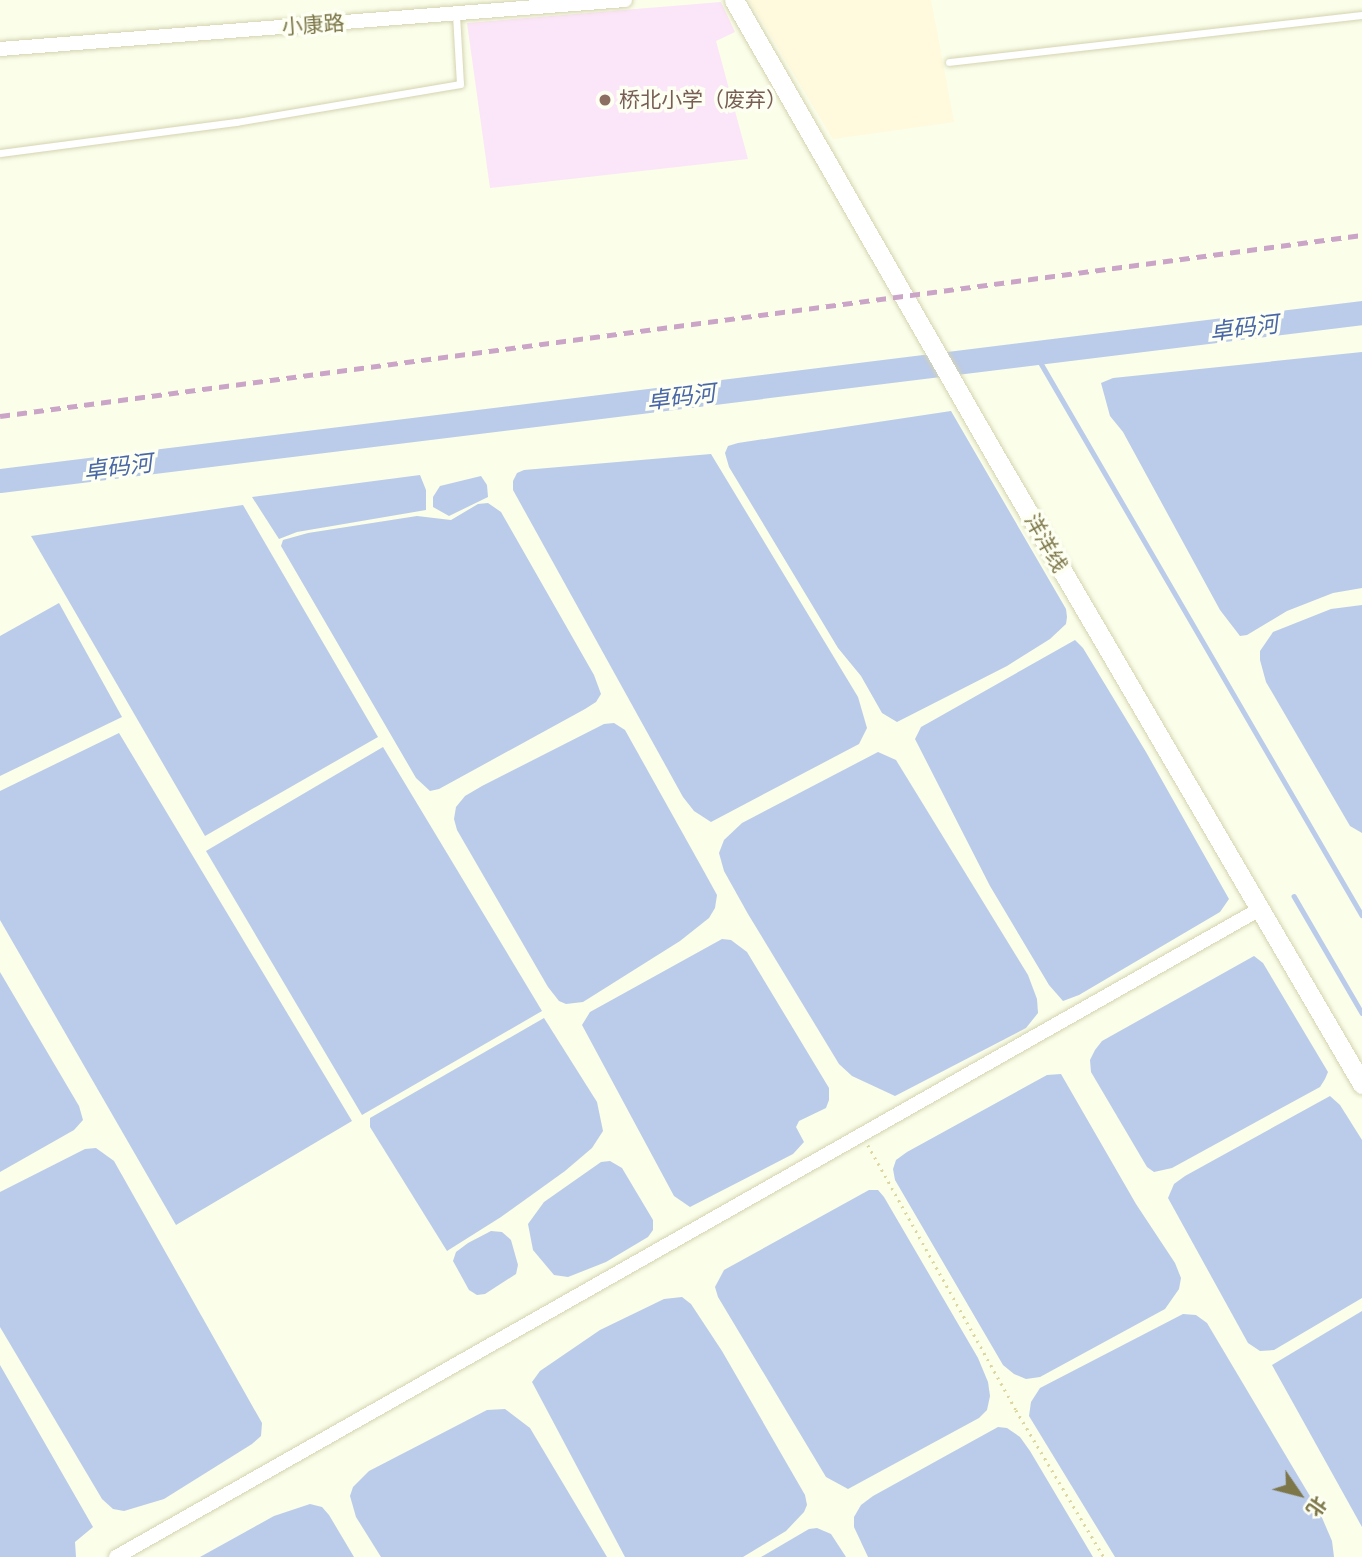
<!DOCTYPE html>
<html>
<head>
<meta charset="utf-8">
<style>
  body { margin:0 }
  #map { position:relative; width:1362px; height:1557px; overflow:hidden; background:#fbfee9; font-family:"Space Grotesk","Noto Sans SC",sans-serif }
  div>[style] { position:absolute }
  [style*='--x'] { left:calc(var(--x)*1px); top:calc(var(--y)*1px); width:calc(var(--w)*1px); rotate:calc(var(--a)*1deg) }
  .commercial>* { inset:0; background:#fff9dd }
  .education>* { inset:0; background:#fbe5f8 }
  .water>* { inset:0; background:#bbcbea }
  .stream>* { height:4.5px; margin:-2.25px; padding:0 2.25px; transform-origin:2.25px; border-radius:2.25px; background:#bbcbea }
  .river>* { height:24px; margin:-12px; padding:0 12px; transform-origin:12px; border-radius:12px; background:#bbcbea }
  .path>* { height:2.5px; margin-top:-1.25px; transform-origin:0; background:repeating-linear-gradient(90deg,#dcd7a0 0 2px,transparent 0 7px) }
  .roads { filter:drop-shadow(0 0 2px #d4d3b0) drop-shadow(0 0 2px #d4d3b0) }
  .service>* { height:7px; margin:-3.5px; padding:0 3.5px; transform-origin:3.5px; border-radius:3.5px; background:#fff }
  .minor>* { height:14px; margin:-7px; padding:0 7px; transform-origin:7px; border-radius:7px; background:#fff }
  .secondary>* { height:19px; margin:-9.5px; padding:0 9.5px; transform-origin:9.5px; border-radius:9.5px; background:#fff }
  .rail>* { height:4.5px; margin-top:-2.25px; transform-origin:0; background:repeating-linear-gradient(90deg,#cba5c8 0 10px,transparent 0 17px) }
  .dots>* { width:19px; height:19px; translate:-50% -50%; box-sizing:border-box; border:4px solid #fdfff2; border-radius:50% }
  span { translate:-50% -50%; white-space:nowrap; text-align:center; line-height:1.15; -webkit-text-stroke:7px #fdfff2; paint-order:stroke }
  .street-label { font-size:21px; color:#7c7649 }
  .education-label { font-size:21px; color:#785e54 }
  .left { translate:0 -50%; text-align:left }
  .water-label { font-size:23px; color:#4966a8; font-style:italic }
  .north { position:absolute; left:1264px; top:1459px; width:70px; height:70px; -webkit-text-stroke:5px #fdfff2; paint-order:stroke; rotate:125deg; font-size:19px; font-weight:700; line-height:28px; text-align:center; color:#7c7649 }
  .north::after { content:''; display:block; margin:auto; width:24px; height:32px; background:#7c7649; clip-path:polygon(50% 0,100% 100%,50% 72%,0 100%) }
</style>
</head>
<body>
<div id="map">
  <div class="commercial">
    <div style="clip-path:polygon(749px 0,931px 0,954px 122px,833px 139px)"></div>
  </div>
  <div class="education">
    <div style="clip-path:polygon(721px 2px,735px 32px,716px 41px,748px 159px,490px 188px,467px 23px)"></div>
  </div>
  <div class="water">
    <div style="clip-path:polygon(1362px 352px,1362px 588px,1333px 593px,1287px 611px,1247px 635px,1240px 636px,1220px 610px,1123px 432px,1110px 416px,1101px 383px,1113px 378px)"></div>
    <div style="clip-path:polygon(951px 411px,1066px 609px,1067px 617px,1066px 624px,1050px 639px,1007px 666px,897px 722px,882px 713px,861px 676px,838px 648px,729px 467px,725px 453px,728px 446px,738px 443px)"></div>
    <div style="clip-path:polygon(711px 454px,858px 697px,867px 728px,859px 744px,711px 822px,694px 811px,683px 797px,513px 490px,513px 481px,517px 473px,524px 470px)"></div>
    <div style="clip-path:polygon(420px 475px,426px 490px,426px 510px,297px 532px,279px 539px,252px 497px)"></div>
    <div style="clip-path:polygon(481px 476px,487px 485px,488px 497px,449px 516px,433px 507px,433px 497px,440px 486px)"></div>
    <div style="clip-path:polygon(488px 503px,501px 512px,594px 675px,601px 694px,596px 702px,585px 709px,439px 789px,430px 791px,416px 778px,281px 546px,283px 540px,308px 533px,417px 516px,451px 520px,478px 504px)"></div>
    <div style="clip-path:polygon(243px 505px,378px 737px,205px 836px,31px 536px)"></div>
    <div style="clip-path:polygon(59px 603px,122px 717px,0 776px,0 636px)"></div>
    <div style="clip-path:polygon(1362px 605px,1362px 833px,1350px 826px,1266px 682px,1260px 660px,1260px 651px,1273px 632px,1331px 609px)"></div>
    <div style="clip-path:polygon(1075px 640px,1083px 648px,1146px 752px,1229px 899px,1220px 912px,1079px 995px,1063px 1001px,1049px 985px,990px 886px,915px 739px,921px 727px,930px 722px)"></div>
    <div style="clip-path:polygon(614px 723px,625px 730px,701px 866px,717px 895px,715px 908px,709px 918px,680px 941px,583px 1002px,566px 1004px,559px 1001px,548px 987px,457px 830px,454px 819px,456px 807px,465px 796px,482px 786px,604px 724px)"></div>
    <div style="clip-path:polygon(119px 733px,352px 1121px,176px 1225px,0 920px,0 791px)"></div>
    <div style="clip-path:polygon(383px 747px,542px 1011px,362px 1115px,206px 851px)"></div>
    <div style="clip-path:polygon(878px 752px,896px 760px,1028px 975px,1037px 999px,1038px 1013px,1026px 1028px,895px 1096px,852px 1076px,839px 1064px,748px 914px,724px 871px,719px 853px,724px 840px,742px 823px)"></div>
    <div style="clip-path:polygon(722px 939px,731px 940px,747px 952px,829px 1088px,829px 1100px,826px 1108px,799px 1121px,796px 1127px,804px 1142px,793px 1154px,690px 1207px,674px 1196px,582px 1025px,590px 1012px)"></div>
    <div style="clip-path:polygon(1254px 956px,1263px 963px,1328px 1072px,1325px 1079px,1320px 1087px,1172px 1168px,1154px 1172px,1147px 1167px,1091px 1072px,1090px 1060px,1095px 1050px,1102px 1041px)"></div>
    <div style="clip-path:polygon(0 972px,79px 1106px,83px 1120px,74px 1130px,0 1172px)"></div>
    <div style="clip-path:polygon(544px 1018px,597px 1102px,603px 1131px,592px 1148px,565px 1171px,501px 1217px,447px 1251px,370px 1127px,370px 1118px)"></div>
    <div style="clip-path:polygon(1061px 1074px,1136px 1204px,1175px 1263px,1181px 1278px,1179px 1289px,1165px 1309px,1040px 1377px,1026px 1379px,1014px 1374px,1003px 1365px,895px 1180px,893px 1169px,896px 1160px,907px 1152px,1047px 1075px)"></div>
    <div style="clip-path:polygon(1330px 1096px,1340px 1105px,1362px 1140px,1362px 1298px,1274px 1350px,1260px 1351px,1248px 1343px,1168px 1198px,1174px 1184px,1185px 1176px)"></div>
    <div style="clip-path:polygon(96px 1148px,114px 1161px,262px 1423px,261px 1436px,252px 1444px,164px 1499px,124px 1511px,113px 1509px,102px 1499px,0 1327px,0 1192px,85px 1149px)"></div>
    <div style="clip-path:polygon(610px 1161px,622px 1168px,653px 1220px,653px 1230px,648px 1237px,606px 1262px,568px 1277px,554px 1275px,533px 1250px,528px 1224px,544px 1202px,601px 1162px)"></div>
    <div style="clip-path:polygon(869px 1190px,878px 1190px,884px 1197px,978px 1358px,988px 1382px,990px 1396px,987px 1410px,979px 1418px,848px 1489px,826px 1477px,718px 1297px,715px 1287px,724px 1270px)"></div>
    <div style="clip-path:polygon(491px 1231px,502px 1232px,511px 1240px,518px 1265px,516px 1274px,485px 1294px,477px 1295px,469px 1290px,453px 1261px,456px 1252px,468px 1243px)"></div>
    <div style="clip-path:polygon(682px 1297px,691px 1304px,722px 1351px,805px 1495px,807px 1505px,804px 1512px,786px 1531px,743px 1557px,625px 1557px,532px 1382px,540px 1371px,600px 1330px,664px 1299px)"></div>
    <div style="clip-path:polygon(1362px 1311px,1362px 1527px,1272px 1365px)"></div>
    <div style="clip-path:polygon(1183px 1314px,1196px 1315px,1207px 1323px,1320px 1513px,1332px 1541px,1334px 1557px,1115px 1557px,1029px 1416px,1031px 1402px,1040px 1388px)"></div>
    <div style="clip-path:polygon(0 1365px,93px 1527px,75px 1542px,76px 1557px,0 1557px)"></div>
    <div style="clip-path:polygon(505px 1409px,530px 1428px,607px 1557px,381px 1557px,356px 1517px,350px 1496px,353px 1487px,369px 1471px,487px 1410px)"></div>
    <div style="clip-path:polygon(998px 1427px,1007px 1428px,1020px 1437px,1030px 1451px,1093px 1557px,868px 1557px,854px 1527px,854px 1517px,861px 1505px,873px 1496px)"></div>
    <div style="clip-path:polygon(310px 1504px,322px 1507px,329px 1515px,354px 1557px,200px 1557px,274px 1516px)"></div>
    <div style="clip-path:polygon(817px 1528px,831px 1534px,846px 1557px,761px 1557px,809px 1529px)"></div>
  </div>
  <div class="stream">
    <div style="--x:1035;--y:353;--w:650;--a:59.81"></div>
    <div style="--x:1294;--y:896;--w:135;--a:59.8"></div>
  </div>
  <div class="river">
    <div style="--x:0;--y:481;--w:1372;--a:-7.03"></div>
  </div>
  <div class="path">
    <div style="--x:868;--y:1145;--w:304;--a:60.8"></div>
    <div style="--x:1016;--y:1410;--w:171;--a:59.1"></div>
  </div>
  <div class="roads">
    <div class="service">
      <div style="--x:949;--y:62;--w:416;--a:-6.5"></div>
      <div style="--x:0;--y:153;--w:238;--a:-7.5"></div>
      <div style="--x:236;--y:122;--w:227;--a:-9.6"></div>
      <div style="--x:460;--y:84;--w:70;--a:-93.3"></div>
    </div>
    <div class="minor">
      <div style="--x:0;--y:49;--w:627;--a:-4.48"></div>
      <div style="--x:116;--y:1557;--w:1315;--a:-29.53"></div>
    </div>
    <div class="secondary">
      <div style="--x:734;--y:0;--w:521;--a:60.19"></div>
      <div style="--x:993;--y:452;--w:732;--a:59.72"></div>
    </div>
  </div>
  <div class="rail">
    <div style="--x:0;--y:416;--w:1374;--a:-7.57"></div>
  </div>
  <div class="dots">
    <div style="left:605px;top:100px;background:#8d6e63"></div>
  </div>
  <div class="street-label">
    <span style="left:313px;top:25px;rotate:-4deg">小康路</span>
    <span style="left:1046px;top:543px;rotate:60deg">洋洋线</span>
  </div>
  <div class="education-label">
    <span class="left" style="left:619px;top:100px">桥北小学（废弃）</span>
  </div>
  <div class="water-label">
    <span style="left:1244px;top:328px;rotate:-7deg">卓码河</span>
    <span style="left:681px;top:397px;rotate:-7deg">卓码河</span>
    <span style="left:118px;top:467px;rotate:-7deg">卓码河</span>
  </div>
  <div class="north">北</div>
</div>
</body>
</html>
